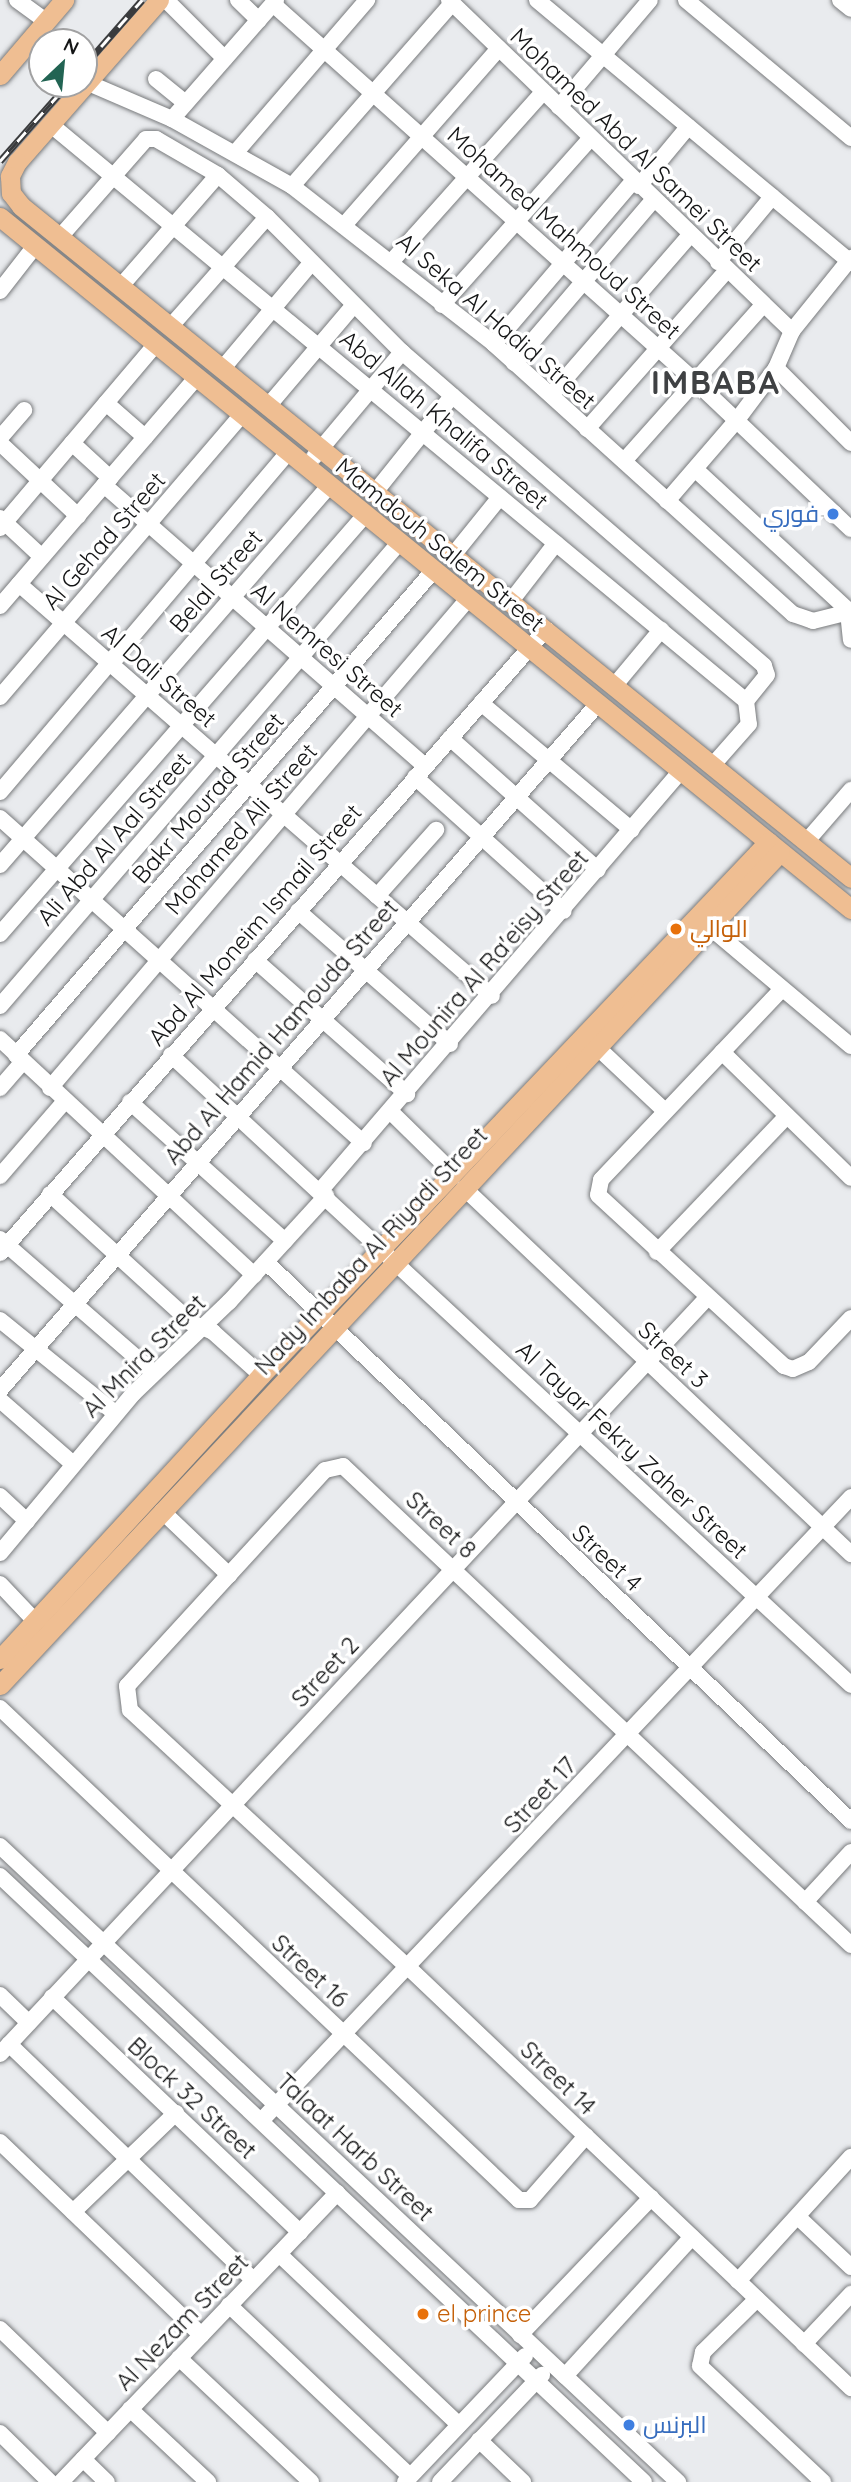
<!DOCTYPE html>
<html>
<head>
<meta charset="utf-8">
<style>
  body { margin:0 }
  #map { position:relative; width:851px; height:2482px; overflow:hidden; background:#e9ebee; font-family:Quicksand,Cairo,sans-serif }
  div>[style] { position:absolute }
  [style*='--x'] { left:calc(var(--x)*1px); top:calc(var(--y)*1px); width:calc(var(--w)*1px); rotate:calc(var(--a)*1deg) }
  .roads { filter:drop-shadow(0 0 2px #787a7c) drop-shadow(0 0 2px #787a7c) }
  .minor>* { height:16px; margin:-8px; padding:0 8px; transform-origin:8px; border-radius:8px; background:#fff }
  .major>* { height:19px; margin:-9.5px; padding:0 9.5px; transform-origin:9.5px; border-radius:9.5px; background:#efbe92 }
  .rail>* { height:7px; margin-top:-3.5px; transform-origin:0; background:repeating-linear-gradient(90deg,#fff 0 13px,#3a3b3d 0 26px); box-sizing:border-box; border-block:2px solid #3a3b3d }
  .dots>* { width:19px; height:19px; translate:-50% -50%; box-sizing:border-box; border:4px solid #fff; border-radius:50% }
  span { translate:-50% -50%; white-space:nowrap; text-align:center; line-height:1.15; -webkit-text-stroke:7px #fff; paint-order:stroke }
  .street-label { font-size:24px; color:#141516 }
  .shop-label { font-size:24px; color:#366cbe }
  .right { translate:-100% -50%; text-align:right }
  .left { translate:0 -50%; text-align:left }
  .food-label { font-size:24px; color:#c56008 }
  .district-label { font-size:32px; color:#3f4143; font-weight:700; letter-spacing:2px }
  .north { position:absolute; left:28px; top:28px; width:70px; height:70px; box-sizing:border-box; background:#fff; border:2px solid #a1a1a2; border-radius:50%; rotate:26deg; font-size:19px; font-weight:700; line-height:28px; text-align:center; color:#141516 }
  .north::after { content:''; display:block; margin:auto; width:24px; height:32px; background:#226453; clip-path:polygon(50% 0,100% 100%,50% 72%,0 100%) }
</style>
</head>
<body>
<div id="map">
  <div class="roads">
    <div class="minor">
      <div style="--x:17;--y:0;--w:36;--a:36"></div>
      <div style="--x:166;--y:0;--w:83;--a:45"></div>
      <div style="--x:238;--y:0;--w:29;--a:44"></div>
      <div style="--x:449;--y:0;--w:477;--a:44"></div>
      <div style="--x:537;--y:0;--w:410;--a:39.9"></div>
      <div style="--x:686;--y:0;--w:215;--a:39.9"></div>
      <div style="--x:840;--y:0;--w:14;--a:39"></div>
      <div style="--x:273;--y:4;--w:569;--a:41.79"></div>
      <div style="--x:697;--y:383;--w:212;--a:43.5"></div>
      <div style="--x:156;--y:79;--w:38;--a:39"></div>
      <div style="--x:86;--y:82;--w:94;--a:23.3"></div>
      <div style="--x:172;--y:119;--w:137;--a:29.2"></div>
      <div style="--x:292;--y:186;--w:256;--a:38"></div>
      <div style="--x:494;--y:344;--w:403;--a:42.1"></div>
      <div style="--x:793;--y:614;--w:21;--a:19"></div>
      <div style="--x:813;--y:621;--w:36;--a:-14"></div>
      <div style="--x:559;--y:107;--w:140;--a:-49.6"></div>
      <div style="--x:172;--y:119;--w:158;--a:-48.8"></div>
      <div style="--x:50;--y:124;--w:904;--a:39.66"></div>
      <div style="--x:746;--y:701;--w:23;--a:83"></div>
      <div style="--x:749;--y:724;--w:56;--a:131.4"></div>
      <div style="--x:236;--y:152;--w:201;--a:-49.2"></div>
      <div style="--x:292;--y:186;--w:243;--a:-48.8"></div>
      <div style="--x:639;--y:186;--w:77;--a:-50.3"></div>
      <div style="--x:346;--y:223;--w:232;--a:-48.8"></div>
      <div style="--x:60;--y:237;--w:130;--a:-48.7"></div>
      <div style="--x:146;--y:139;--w:10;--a:0"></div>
      <div style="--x:156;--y:139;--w:72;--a:30.1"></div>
      <div style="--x:218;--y:175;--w:65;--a:40.6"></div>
      <div style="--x:267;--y:217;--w:191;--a:45"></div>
      <div style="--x:402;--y:352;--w:479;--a:40.9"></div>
      <div style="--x:764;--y:666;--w:9;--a:72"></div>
      <div style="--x:767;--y:675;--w:33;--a:129"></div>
      <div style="--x:392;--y:261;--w:227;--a:-48.2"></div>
      <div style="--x:718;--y:262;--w:85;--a:-50.3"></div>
      <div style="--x:121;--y:286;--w:147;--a:-48.9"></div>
      <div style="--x:0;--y:291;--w:57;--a:-52.1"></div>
      <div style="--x:442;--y:305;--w:222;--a:-48.3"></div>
      <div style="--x:171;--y:326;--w:145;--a:-48.6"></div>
      <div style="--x:494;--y:344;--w:214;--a:-49.5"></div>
      <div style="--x:514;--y:363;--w:214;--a:-49.5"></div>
      <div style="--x:223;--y:368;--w:138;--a:-50"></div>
      <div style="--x:776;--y:368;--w:106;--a:45"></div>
      <div style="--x:551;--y:395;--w:212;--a:-49"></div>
      <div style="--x:106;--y:403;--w:52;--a:41.1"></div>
      <div style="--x:269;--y:405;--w:130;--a:-49.7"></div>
      <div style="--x:587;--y:429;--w:212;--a:-48.6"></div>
      <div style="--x:0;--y:438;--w:37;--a:-49"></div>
      <div style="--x:0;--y:443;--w:107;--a:43.1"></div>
      <div style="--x:72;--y:443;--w:52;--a:42.6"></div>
      <div style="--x:314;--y:457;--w:137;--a:-50"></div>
      <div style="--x:624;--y:461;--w:209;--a:-48.3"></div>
      <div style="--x:695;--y:469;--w:209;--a:42.7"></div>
      <div style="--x:104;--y:485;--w:427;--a:41.2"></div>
      <div style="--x:376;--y:491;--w:122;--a:-51.3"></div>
      <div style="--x:667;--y:501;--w:107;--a:-49.2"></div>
      <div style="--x:737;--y:420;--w:65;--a:-53.1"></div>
      <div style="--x:776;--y:368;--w:40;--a:-66.6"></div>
      <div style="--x:792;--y:331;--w:94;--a:-51.1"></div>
      <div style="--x:0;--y:518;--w:57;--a:42.9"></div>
      <div style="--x:0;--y:528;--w:241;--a:-49.7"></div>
      <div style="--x:454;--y:554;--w:73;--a:-51.1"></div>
      <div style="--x:19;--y:584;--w:627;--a:41.06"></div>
      <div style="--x:511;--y:601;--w:73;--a:-52.2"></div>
      <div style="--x:0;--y:606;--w:301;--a:-49.3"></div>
      <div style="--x:848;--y:612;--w:28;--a:84"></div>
      <div style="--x:615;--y:685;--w:72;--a:-50.1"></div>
      <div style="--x:0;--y:697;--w:372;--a:-49.4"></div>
      <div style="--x:481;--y:703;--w:197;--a:40.1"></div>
      <div style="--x:450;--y:738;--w:198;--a:41.7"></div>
      <div style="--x:415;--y:777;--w:200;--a:42"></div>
      <div style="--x:0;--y:792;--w:446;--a:-49.7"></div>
      <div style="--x:0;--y:818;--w:488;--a:41.8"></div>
      <div style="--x:806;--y:842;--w:69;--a:-49.1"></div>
      <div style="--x:0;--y:865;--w:502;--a:-49.04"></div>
      <div style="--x:377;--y:896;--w:89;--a:-48.2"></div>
      <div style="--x:298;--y:911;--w:202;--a:41.2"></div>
      <div style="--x:700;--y:919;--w:197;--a:40.1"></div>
      <div style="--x:0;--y:934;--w:556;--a:-48.94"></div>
      <div style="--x:255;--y:960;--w:203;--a:41.4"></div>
      <div style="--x:782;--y:989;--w:263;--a:133.5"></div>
      <div style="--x:601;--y:1180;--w:15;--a:101"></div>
      <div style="--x:598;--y:1195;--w:253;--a:42.6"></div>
      <div style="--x:784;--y:1366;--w:9;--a:18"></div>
      <div style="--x:793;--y:1369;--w:17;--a:-24"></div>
      <div style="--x:809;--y:1362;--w:61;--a:-46.3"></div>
      <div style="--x:0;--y:1006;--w:611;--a:-49.25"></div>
      <div style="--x:0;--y:1039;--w:347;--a:42.9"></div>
      <div style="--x:597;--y:1047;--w:93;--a:43.3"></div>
      <div style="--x:722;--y:1052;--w:180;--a:44.3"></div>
      <div style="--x:16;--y:1055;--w:639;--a:-49.25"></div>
      <div style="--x:171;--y:1055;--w:927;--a:42.81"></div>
      <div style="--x:0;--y:1088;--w:35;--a:-49"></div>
      <div style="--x:50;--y:1088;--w:643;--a:-49.48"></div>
      <div style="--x:130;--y:1102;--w:208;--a:41.9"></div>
      <div style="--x:391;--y:1112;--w:87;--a:44.5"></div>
      <div style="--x:0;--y:1176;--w:98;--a:-49.1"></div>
      <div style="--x:464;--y:1188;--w:533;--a:43.4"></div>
      <div style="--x:320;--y:1191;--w:552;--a:-49.33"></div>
      <div style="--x:50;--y:1194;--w:192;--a:42.3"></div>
      <div style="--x:192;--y:1323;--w:23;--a:23"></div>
      <div style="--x:213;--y:1332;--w:64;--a:41.9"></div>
      <div style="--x:0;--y:1239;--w:203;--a:41"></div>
      <div style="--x:657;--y:1252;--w:188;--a:-46.3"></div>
      <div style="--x:0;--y:1253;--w:829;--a:-48.81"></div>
      <div style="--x:266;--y:1262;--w:809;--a:43.7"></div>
      <div style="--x:0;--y:1320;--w:149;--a:39"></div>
      <div style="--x:0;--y:1390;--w:909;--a:-48.93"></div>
      <div style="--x:0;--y:1400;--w:97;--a:41.2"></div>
      <div style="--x:0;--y:1496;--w:37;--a:43"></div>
      <div style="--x:162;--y:1511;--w:93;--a:43.7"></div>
      <div style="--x:0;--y:1553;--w:209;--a:-50.1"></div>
      <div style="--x:134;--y:1393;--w:132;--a:-43.8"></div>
      <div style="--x:229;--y:1302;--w:144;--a:-47.5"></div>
      <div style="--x:0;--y:1584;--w:52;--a:46.5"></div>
      <div style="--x:0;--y:1708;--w:715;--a:43.47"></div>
      <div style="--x:519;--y:2200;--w:11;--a:0"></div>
      <div style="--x:530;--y:2200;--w:85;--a:-48.8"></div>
      <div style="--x:0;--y:1846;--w:930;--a:43.17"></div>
      <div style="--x:0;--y:1876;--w:884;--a:43.26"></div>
      <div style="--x:805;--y:1902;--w:68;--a:-47.4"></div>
      <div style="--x:851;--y:1945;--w:698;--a:-136.68"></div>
      <div style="--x:343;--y:1466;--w:18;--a:167"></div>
      <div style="--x:325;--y:1470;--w:293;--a:132.5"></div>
      <div style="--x:127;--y:1686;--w:24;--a:83"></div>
      <div style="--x:130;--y:1710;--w:380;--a:42.8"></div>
      <div style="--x:409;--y:1968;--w:610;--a:43.54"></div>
      <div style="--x:0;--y:1995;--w:40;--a:44"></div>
      <div style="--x:52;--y:1997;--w:342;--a:43.5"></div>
      <div style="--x:9;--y:2044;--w:339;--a:44"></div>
      <div style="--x:0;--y:2054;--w:1035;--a:-46.92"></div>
      <div style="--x:261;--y:2121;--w:859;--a:-46.6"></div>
      <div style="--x:0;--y:2142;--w:279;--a:43.8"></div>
      <div style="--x:73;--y:2212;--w:143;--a:-43.9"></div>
      <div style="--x:798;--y:2217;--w:73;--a:43.3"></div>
      <div style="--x:279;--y:2254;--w:248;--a:43.5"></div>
      <div style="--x:738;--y:2281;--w:168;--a:-47.7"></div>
      <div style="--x:757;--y:2299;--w:76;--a:135.5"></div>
      <div style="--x:703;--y:2352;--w:14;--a:102"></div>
      <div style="--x:700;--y:2366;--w:169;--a:43.3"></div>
      <div style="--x:229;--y:2305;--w:249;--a:43.4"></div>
      <div style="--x:0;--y:2329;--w:150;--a:43.9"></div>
      <div style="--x:520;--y:2335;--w:190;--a:-46.3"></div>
      <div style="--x:804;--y:2344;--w:69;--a:-46.8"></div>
      <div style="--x:179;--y:2358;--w:181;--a:43.2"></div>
      <div style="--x:565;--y:2376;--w:188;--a:-47.6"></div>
      <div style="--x:130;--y:2409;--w:107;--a:43.1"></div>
      <div style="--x:0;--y:2433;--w:70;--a:44.4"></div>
      <div style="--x:479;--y:2440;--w:61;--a:43.7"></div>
      <div style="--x:83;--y:2459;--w:33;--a:44"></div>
      <div style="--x:61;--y:2482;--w:400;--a:-46.3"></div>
      <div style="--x:405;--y:2482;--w:174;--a:-46.4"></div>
      <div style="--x:440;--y:2482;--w:148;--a:-46.4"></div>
    </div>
    <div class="major">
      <div style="--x:159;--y:0;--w:215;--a:131.2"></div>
      <div style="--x:17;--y:162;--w:16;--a:117"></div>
      <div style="--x:10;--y:176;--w:17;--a:87"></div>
      <div style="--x:11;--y:193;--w:16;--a:52"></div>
      <div style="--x:21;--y:206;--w:1068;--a:38.99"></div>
      <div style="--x:0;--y:75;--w:99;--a:-49.5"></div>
      <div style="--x:0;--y:217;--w:1097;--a:39.12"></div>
      <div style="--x:0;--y:1659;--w:386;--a:-47.4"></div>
      <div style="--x:261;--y:1375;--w:736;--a:-46.43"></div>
      <div style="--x:0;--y:1685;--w:1141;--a:-46.88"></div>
    </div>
  </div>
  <div class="rail">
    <div style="--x:84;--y:66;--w:88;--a:-48.7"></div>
    <div style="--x:0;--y:161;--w:103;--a:-48.6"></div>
  </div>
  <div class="dots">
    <div style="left:833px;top:514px;background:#3f7fe0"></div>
    <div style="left:676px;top:929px;background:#e8710a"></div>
    <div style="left:423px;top:2314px;background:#e8710a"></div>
    <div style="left:629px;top:2425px;background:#3f7fe0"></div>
  </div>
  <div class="street-label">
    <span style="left:636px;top:150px;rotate:44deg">Mohamed Abd Al Samei Street</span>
    <span style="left:564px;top:233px;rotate:42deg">Mohamed Mahmoud Street</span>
    <span style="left:496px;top:321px;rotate:41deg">Al Seka Al Hadid Street</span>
    <span style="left:444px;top:420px;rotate:40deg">Abd Allah Khalifa Street</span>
    <span style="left:104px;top:541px;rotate:-49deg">Al Gehad Street</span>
    <span style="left:440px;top:545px;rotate:39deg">Mamdouh Salem Street</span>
    <span style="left:216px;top:581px;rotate:-49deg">Belal Street</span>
    <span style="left:327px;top:650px;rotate:41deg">Al Nemresi Street</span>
    <span style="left:159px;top:676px;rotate:41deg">Al Dali Street</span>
    <span style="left:208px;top:798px;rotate:-49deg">Bakr Mourad Street</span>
    <span style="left:241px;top:829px;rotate:-49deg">Mohamed Ali Street</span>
    <span style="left:114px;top:839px;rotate:-49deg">Ali Abd Al Aal Street</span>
    <span style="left:255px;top:925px;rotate:-49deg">Abd Al Moneim Ismail Street</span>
    <span style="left:484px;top:968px;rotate:-49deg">Al Mounira Al Ra'eisy Street</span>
    <span style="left:281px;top:1032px;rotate:-49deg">Abd Al Hamid Hamouda Street</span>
    <span style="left:371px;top:1251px;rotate:-47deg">Nady Imbaba Al Riyadi Street</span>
    <span style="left:673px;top:1355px;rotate:43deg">Street 3</span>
    <span style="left:144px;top:1356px;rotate:-45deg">Al Mnira Street</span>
    <span style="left:632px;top:1450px;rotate:43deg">Al Tayar Fekry Zaher Street</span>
    <span style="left:441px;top:1525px;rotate:43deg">Street 8</span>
    <span style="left:607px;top:1558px;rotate:43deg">Street 4</span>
    <span style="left:325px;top:1672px;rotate:-47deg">Street 2</span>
    <span style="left:540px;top:1795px;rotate:-47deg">Street 17</span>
    <span style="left:310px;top:1971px;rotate:43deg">Street 16</span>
    <span style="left:558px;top:2078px;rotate:44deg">Street 14</span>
    <span style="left:192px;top:2098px;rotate:43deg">Block 32 Street</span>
    <span style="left:355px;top:2147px;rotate:43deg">Talaat Harb Street</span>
    <span style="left:182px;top:2322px;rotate:-46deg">Al Nezam Street</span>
  </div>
  <div class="shop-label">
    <span class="right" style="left:819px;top:514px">فوري</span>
    <span class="left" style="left:643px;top:2425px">البرنس</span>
  </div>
  <div class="food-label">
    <span class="left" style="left:690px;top:929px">الوالي</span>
    <span class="left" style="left:437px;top:2314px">el prince</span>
  </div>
  <div class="district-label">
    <span style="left:716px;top:382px">IMBABA</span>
  </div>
  <div class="north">N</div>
</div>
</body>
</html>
